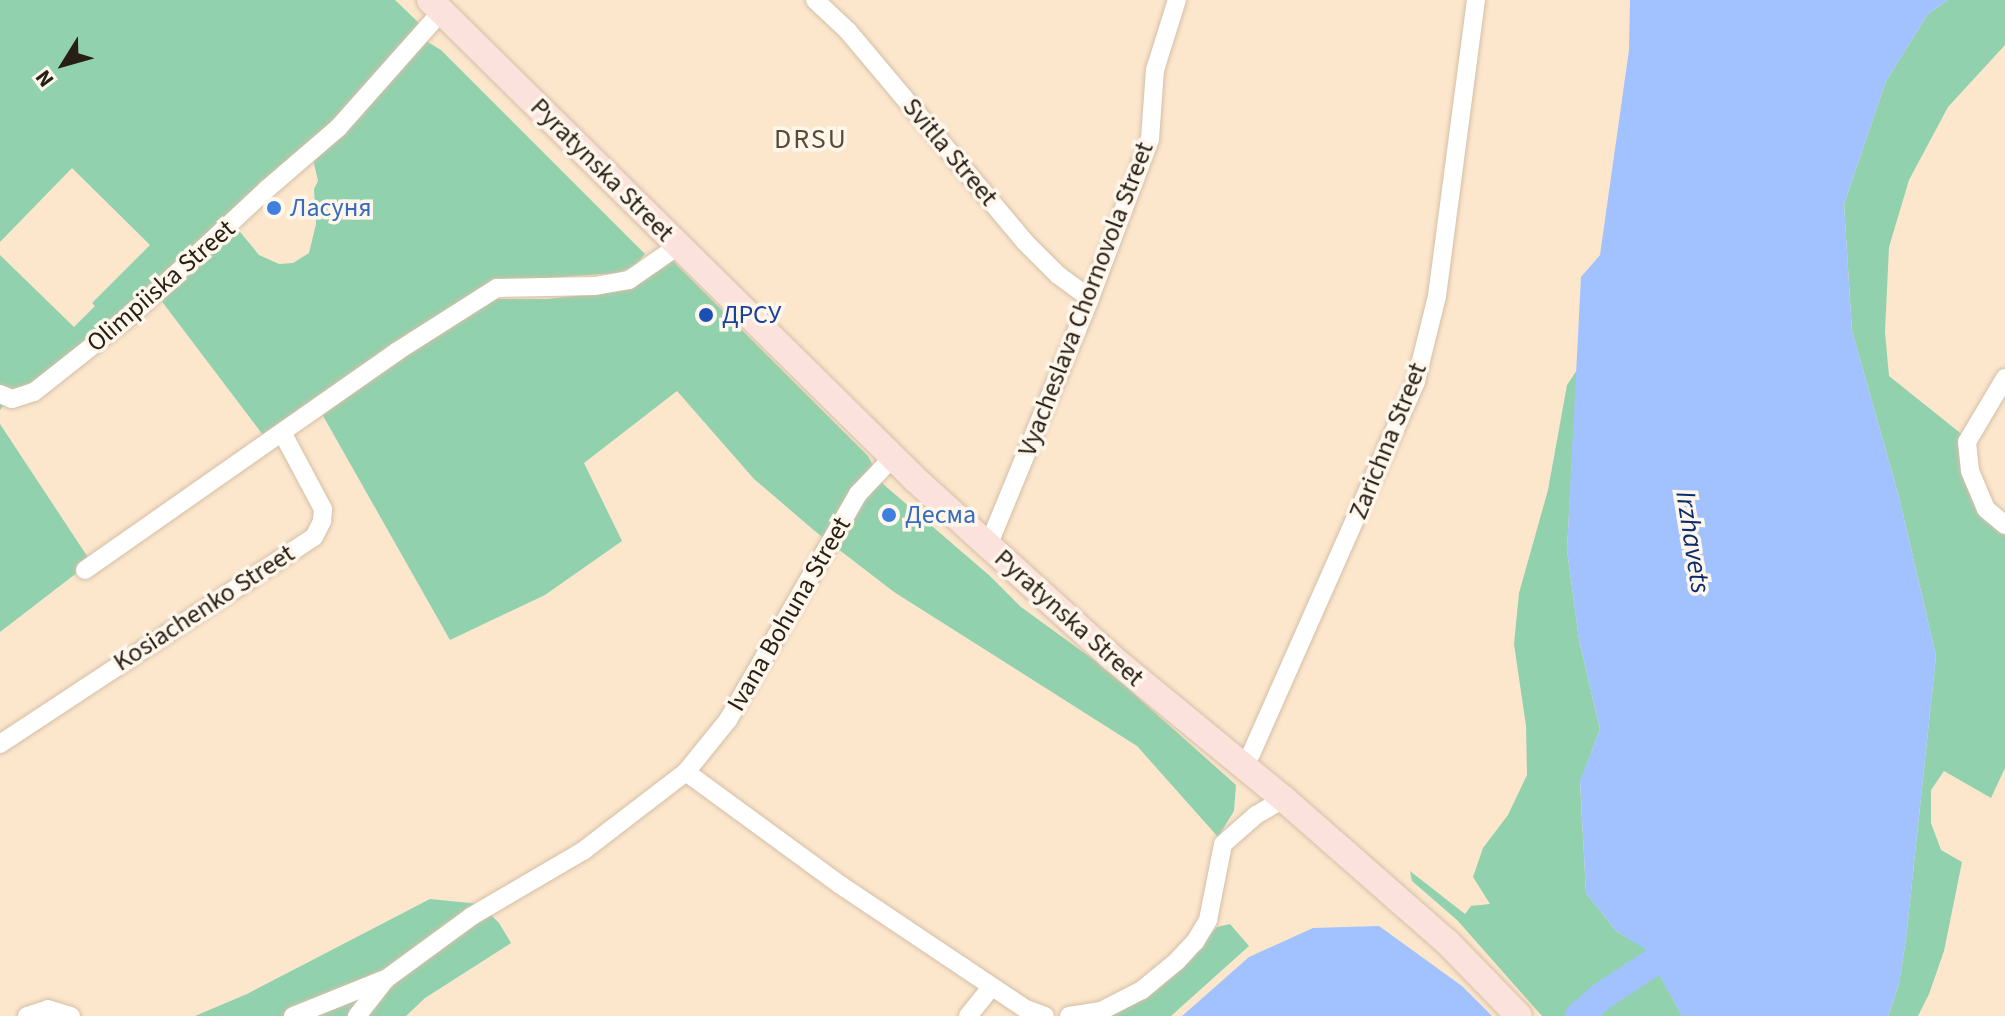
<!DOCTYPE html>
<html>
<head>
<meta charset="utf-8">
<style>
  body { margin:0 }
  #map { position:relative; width:2005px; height:1016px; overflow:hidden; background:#fce7cd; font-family:"Source Sans 3",sans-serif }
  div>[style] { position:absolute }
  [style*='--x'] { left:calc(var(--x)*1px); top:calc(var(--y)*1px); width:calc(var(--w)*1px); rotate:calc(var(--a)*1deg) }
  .green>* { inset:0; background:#91d1ad }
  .water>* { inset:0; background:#a2c2ff }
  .river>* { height:28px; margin:-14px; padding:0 14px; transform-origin:14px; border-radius:14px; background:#a2c2ff }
  .roads { filter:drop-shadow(0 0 2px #d4bfa6) drop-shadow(0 0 2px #d4bfa6) }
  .street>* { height:18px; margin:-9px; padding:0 9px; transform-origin:9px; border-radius:9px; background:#fff }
  .secondary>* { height:26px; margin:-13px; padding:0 13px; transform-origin:13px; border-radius:13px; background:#fce2dc }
  .dots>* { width:22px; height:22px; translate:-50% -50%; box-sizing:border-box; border:4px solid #fff6ec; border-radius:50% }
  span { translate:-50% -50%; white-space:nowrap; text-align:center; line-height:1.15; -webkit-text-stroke:7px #fff6ec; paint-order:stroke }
  .street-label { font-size:26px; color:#271f16 }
  .shop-label { font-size:26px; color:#366cbe }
  .left { translate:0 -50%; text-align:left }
  .transit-label { font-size:26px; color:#164399 }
  .neighbourhood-label { font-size:28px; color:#5a4933; letter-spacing:2px }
  .water-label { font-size:28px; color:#0c2b6f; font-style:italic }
  .north { position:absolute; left:24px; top:24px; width:80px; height:80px; -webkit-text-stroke:6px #fff6ec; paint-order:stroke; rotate:233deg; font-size:22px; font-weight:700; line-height:32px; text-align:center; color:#271f16 }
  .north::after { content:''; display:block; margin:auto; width:28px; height:36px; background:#271f16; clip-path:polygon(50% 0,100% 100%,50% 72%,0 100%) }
</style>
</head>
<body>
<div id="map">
  <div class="green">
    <div style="clip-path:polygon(0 0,395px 0,420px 24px,376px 82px,133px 312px,12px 396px,0 410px,0 255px,74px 327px,95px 306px,92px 303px,150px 245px,72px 168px,0 242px)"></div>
    <div style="clip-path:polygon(1948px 0,2005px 0,2005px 45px,1948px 107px,1909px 180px,1889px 247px,1885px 332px,1889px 376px,1974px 444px,1975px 469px,1991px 506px,2005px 517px,2005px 768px,1991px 798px,1944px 771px,1931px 790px,1931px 823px,1941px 850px,1962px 862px,1944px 951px,1929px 994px,1918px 1016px,1888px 1016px,1899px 984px,1906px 939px,1936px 656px,1899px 497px,1852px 331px,1844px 204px,1886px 81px,1928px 14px)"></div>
    <div style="clip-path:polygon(426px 41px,441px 50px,645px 254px,635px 266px,618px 273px,501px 281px,266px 439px,160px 299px,236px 227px,259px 255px,279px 264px,293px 263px,309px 253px,316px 224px,314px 189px,318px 181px,312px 155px)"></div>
    <div style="clip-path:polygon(672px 260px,868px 456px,883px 484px,990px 576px,1021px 607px,1105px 668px,1236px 785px,1234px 811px,1218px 837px,1137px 746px,894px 592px,816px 532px,754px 479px,677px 391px,584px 463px,622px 541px,545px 595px,450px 640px,322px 414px,491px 299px,547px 299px,627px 290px)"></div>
    <div style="clip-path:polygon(1577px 370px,1567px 550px,1579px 640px,1600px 729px,1580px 782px,1586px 893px,1616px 931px,1645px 948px,1682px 1016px,1587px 1016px,1592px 1011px,1590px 1000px,1571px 1016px,1542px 1016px,1457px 920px,1412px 881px,1410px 871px,1465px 914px,1471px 906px,1490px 904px,1473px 877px,1483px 848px,1508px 815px,1527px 775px,1526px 726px,1514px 644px,1519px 593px,1548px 490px,1567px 385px)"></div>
    <div style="clip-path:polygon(0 424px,91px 562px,0 632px)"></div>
    <div style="clip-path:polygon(430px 899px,480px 904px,499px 923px,511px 943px,425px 998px,406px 1016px,195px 1016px,247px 994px)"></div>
    <div style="clip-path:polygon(1230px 924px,1249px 946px,1171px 1016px,1106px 1016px,1182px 966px,1217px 927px)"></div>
  </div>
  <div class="water">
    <div style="clip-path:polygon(1630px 0,1948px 0,1928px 14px,1886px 81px,1844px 204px,1852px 331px,1899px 497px,1936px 656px,1906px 939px,1899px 984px,1888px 1016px,1682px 1016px,1645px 949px,1616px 931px,1586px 893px,1580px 781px,1600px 729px,1579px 640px,1567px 550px,1581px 277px,1600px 255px,1629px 50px)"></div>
    <div style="clip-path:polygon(1379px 926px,1462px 986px,1492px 1016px,1182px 1016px,1249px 957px,1313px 928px)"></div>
  </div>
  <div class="river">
    <div style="--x:1579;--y:1016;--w:30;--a:-41"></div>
    <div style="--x:1602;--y:996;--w:97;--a:-33.2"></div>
  </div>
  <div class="roads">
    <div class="street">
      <div style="--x:815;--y:0;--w:45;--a:43.2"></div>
      <div style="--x:848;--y:31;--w:274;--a:50"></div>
      <div style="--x:1024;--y:241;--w:48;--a:45"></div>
      <div style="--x:1058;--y:275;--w:39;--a:36"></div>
      <div style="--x:2005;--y:378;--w:74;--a:120.7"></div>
      <div style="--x:1967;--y:442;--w:29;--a:84"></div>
      <div style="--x:1970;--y:471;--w:41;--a:67.2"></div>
      <div style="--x:1986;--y:509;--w:25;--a:40"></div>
      <div style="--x:0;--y:394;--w:13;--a:23"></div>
      <div style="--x:12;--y:399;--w:23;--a:-18"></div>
      <div style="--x:34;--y:392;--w:127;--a:-38.3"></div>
      <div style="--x:134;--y:313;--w:182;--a:-43"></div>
      <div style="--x:267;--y:189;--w:94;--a:-40.7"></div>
      <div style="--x:338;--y:128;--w:157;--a:-48.4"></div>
      <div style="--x:988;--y:546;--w:268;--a:-67.6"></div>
      <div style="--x:1090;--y:298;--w:170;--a:-69.3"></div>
      <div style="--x:1150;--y:139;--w:69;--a:-85.9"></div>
      <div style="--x:1155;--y:70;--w:73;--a:-72.6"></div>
      <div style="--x:85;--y:570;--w:380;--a:-35"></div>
      <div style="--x:396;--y:352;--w:120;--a:-32.4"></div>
      <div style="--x:497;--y:288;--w:98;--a:-1.2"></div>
      <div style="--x:595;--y:286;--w:35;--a:-10"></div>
      <div style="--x:629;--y:280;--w:60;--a:-34.8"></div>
      <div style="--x:0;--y:744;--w:376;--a:-33.4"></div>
      <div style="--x:314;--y:537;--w:18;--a:-63"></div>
      <div style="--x:322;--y:521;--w:12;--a:-85"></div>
      <div style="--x:323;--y:509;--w:85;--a:-118.1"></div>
      <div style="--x:1241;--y:765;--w:15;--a:-48"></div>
      <div style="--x:1251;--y:754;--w:408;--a:-66.1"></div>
      <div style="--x:1416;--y:381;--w:88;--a:-76.1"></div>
      <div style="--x:1437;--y:296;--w:299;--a:-82.5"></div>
      <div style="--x:686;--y:772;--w:190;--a:36.2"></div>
      <div style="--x:839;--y:884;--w:225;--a:33.8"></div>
      <div style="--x:1026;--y:1009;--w:20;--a:20"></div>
      <div style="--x:27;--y:1016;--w:22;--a:-18"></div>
      <div style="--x:48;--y:1009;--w:24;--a:17"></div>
      <div style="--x:293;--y:1016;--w:97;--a:-21.8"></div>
      <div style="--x:357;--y:1016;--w:47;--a:-51.9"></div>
      <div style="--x:386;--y:979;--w:107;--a:-36.2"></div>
      <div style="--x:472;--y:916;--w:129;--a:-30.4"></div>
      <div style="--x:583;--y:851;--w:130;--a:-37.5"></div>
      <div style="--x:686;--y:772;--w:67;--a:-51.1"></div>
      <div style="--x:728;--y:720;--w:261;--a:-60.1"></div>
      <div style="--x:858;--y:494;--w:51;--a:-46.6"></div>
      <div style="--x:968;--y:1016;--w:38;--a:-51"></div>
      <div style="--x:1069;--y:1016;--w:32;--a:-9"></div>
      <div style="--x:1101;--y:1011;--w:46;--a:-27.1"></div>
      <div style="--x:1142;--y:990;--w:45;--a:-39.6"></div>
      <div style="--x:1177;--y:961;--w:26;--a:-47"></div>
      <div style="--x:1195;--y:942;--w:26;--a:-59"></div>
      <div style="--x:1208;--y:920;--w:77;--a:-78.8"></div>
      <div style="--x:1223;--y:844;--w:44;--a:-41.3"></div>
      <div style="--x:1256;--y:815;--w:32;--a:-30"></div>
    </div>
    <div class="secondary">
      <div style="--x:430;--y:0;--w:682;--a:44.64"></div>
      <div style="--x:915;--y:479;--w:265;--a:42.2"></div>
      <div style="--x:1111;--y:657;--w:224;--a:39.4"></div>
      <div style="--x:1284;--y:799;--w:217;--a:41.3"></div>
      <div style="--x:1447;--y:942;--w:103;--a:45.8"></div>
    </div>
  </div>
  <div class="dots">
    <div style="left:274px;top:208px;background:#3f7fe0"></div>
    <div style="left:706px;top:315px;background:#1a4fb4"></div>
    <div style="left:889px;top:515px;background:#3f7fe0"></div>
  </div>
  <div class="street-label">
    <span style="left:950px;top:152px;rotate:50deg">Svitla Street</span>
    <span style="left:602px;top:170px;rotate:45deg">Pyratynska Street</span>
    <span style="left:161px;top:286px;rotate:-41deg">Olimpiiska Street</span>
    <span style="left:1086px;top:299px;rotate:-69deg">Vyacheslava Chornovola Street</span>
    <span style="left:1388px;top:441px;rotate:-68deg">Zarichna Street</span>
    <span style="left:204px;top:608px;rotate:-33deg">Kosiachenko Street</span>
    <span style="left:789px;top:614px;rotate:-60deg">Ivana Bohuna Street</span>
    <span style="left:1069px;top:618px;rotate:42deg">Pyratynska Street</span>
  </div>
  <div class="shop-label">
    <span class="left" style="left:290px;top:208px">Ласуня</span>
    <span class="left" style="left:905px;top:515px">Десма</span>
  </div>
  <div class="transit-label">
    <span class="left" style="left:722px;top:315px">ДРСУ</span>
  </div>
  <div class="neighbourhood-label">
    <span style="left:811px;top:139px">DRSU</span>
  </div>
  <div class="water-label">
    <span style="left:1693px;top:542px;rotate:81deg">Irzhavets</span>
  </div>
  <div class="north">N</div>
</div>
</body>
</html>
